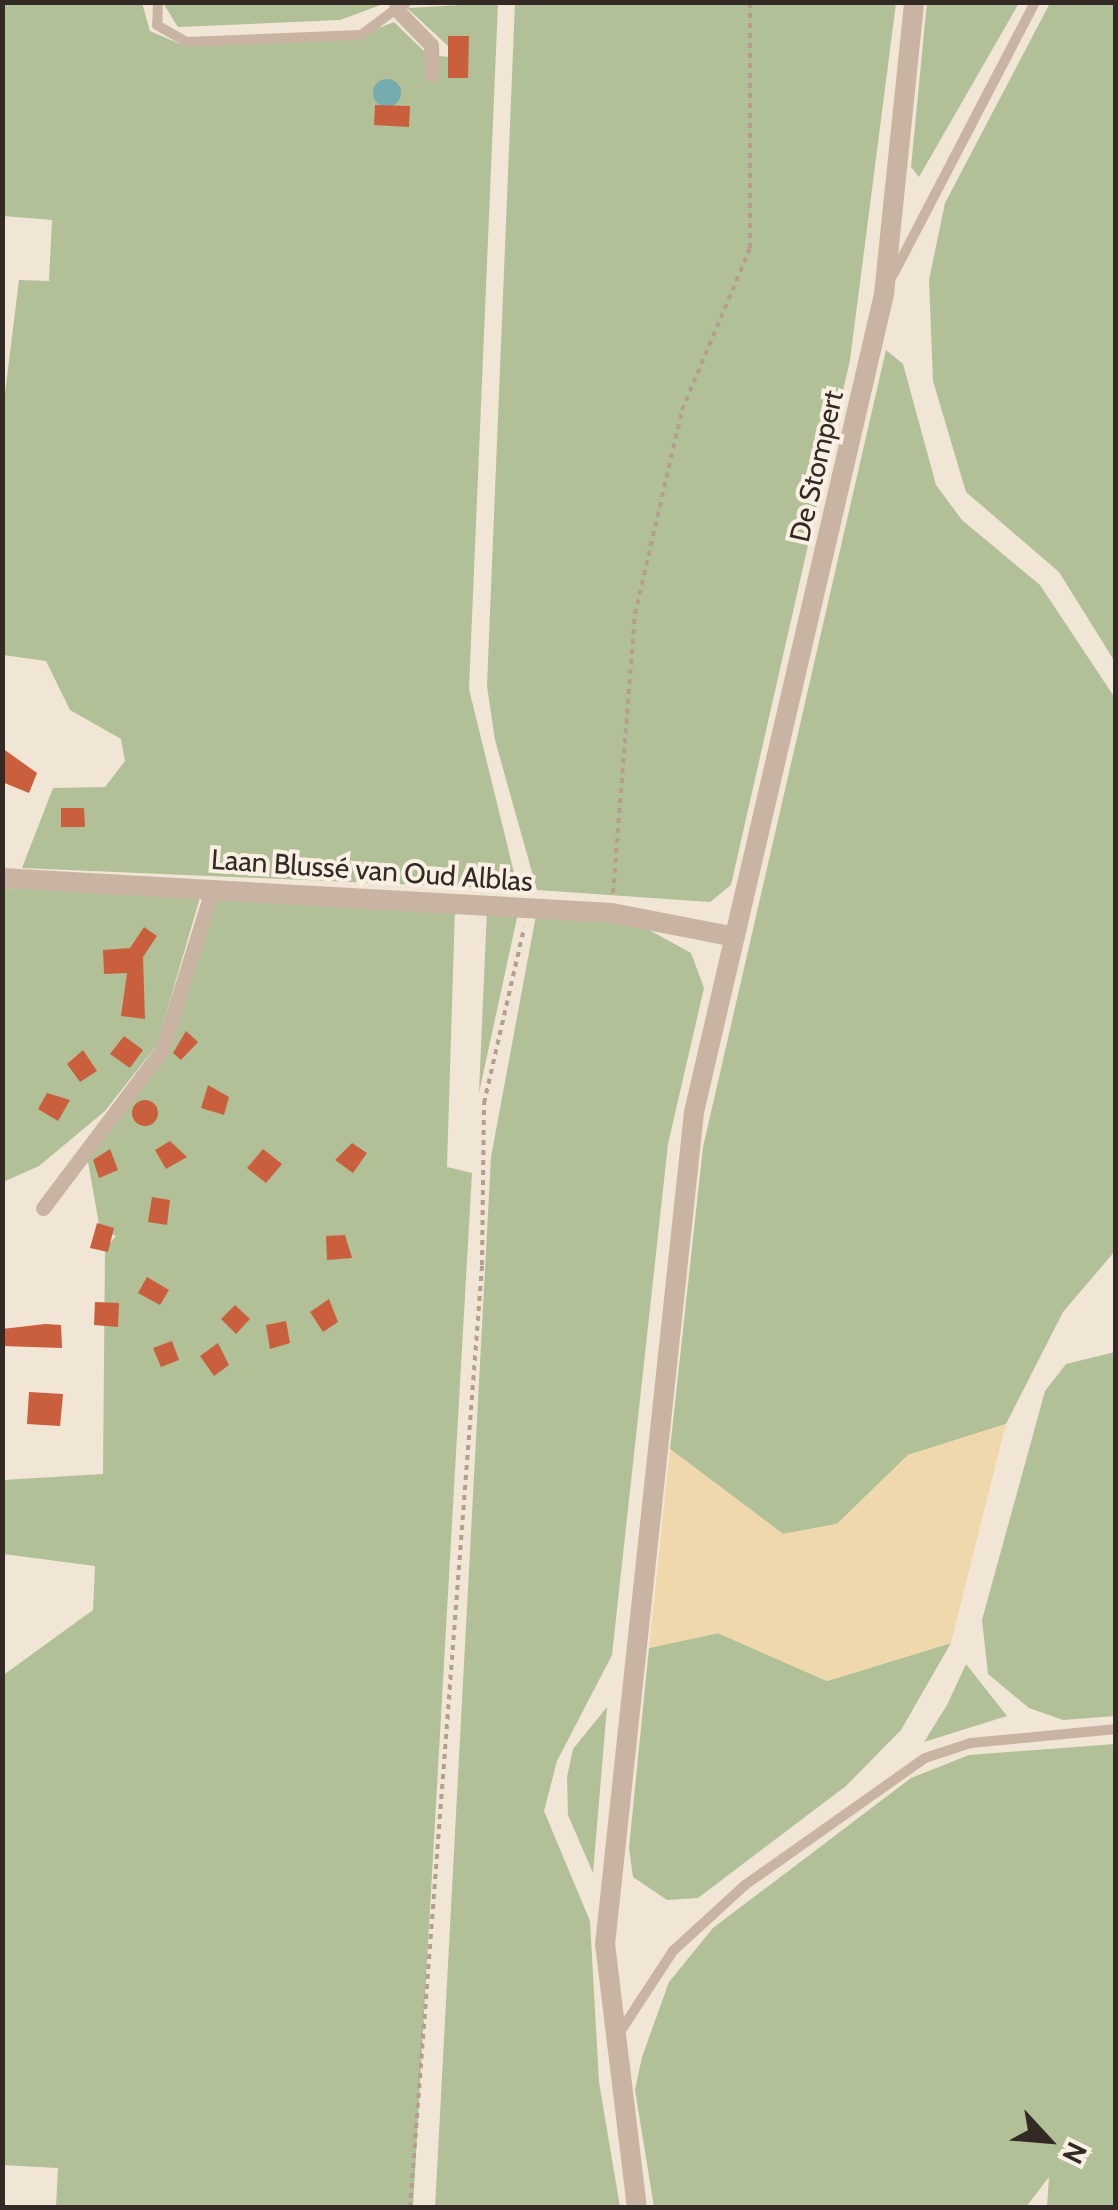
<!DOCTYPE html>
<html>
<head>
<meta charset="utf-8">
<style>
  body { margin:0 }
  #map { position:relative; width:1118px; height:2210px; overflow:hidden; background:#f1e5d6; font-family:Cabin,sans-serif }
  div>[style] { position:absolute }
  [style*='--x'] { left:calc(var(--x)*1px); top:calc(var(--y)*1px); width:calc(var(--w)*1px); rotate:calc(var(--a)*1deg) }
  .green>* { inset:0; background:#b2c097 }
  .sand>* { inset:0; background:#efd8ab }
  .water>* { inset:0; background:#75acaf }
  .round { border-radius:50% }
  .building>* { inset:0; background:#c95f3d }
  .path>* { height:4px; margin-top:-2px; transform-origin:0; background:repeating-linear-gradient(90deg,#b59e8d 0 5px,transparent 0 10px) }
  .service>* { height:10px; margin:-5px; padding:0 5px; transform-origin:5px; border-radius:5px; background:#c9b4a3 }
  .pedestrian>* { height:15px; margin:-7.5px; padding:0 7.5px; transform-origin:7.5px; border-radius:7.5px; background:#c9b4a3 }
  .minor>* { height:20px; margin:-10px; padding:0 10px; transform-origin:10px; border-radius:10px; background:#c9b4a3 }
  span { translate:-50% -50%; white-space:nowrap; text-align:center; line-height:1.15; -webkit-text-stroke:8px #f9efe3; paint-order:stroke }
  .street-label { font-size:28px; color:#342a25 }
  .frame { position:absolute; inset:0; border:5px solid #342a25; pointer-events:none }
  .north { position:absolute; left:998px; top:2090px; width:100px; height:100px; -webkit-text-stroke:8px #f9efe3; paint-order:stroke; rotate:116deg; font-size:28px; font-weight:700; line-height:40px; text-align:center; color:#342a25 }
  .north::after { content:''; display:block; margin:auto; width:35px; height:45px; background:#342a25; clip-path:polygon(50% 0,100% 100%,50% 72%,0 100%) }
</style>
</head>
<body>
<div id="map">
  <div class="green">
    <div style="clip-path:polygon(927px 2px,1019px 3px,919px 177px,911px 167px)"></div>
    <div style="clip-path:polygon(2px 3px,142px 3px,150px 31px,180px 44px,359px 36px,394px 22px,428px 55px,461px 58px,407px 8px,498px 3px,469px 689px,518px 889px,22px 868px,53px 788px,105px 787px,125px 761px,121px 739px,70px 710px,46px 661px,3px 655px,3px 409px,19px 280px,49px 281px,52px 220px,3px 216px)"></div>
    <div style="clip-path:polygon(163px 3px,386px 3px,340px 20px,178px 27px)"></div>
    <div style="clip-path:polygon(515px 3px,896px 3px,850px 360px,731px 885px,710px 902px,537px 890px,495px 740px,487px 686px)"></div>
    <div style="clip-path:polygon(1050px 3px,1115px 3px,1115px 662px,1059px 572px,966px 492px,933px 381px,929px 280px,945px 203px)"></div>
    <div style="clip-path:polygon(886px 350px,903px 364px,936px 485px,962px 520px,1040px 585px,1115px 698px,1115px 1251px,1063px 1312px,1006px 1424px,908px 1455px,837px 1524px,783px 1534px,670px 1449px,703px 1147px)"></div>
    <div style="clip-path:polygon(3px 888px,201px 894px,157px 1045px,105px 1111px,39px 1166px,3px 1182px)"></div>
    <div style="clip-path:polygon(216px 895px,455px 907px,447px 1167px,472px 1173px,413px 2207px,56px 2207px,58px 2168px,3px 2165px,2px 1676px,93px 1610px,95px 1566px,3px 1554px,3px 1480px,103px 1474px,105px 1249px,116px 1236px,100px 1230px,87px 1156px,168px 1051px)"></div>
    <div style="clip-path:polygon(487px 909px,518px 913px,479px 1093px)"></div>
    <div style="clip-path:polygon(536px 915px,640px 925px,691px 953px,704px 988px,668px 1144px,612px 1655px,557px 1761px,544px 1811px,590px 1921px,599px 2082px,620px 2207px,435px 2208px,491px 1157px)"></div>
    <div style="clip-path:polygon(1115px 1352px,1115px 1716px,1063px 1720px,1029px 1708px,988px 1674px,982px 1620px,1045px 1391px,1066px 1364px)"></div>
    <div style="clip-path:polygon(718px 1633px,827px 1681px,951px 1643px,901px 1730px,846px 1786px,698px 1898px,667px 1900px,633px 1877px,629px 1848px,649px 1648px)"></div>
    <div style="clip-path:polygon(966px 1664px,1007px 1716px,924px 1742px,947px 1705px)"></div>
    <div style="clip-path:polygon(607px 1707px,593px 1873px,568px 1815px,567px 1777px,573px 1749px)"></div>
    <div style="clip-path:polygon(1115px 1744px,1115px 2207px,1047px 2207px,1049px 2177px,1026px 2207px,654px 2207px,635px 2090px,642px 2057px,669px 1982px,713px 1928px,911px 1778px,969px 1755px)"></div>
  </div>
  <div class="sand">
    <div style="clip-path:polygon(1006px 1424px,951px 1643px,827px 1681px,718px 1633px,649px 1648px,670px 1449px,783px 1534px,838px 1524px,908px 1455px)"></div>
  </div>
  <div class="water">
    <div class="round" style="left:373px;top:79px;width:28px;height:28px"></div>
  </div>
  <div class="building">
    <div style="clip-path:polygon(448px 36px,469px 36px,468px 78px,448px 78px)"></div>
    <div style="clip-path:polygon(375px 105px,410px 106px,409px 127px,374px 125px)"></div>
    <div style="clip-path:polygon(2px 748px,37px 773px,29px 793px,2px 782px)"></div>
    <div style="clip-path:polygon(61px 808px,84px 808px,85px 827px,61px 827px)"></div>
    <div style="clip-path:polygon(144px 927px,157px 936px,143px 957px,145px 1019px,121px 1016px,127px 973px,104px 974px,103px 950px,130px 948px)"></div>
    <div style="clip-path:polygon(186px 1031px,198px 1042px,181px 1060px,173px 1053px)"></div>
    <div style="clip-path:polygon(124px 1036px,143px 1050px,130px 1068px,110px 1054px)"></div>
    <div style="clip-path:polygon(83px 1050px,97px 1071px,80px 1082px,67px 1064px)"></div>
    <div style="clip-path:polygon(208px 1085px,229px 1097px,224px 1115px,201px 1108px)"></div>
    <div style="clip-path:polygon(47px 1093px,70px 1100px,58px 1121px,38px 1109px)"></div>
    <div class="round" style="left:132px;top:1100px;width:26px;height:26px"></div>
    <div style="clip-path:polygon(170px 1141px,187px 1157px,166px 1169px,155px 1150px)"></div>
    <div style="clip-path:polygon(352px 1143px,367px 1153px,353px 1173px,335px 1160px)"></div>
    <div style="clip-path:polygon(110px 1149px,118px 1170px,99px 1178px,93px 1160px)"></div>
    <div style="clip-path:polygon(263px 1149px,282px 1164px,266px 1183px,247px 1168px)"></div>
    <div style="clip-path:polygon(152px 1197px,170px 1200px,167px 1225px,148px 1222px)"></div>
    <div style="clip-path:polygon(97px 1223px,114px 1228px,108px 1252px,90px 1248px)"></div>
    <div style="clip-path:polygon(345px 1235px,352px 1258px,327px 1260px,326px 1236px)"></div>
    <div style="clip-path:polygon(147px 1277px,169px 1290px,160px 1305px,138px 1293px)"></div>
    <div style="clip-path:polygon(329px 1299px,338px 1322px,323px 1332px,310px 1312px)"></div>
    <div style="clip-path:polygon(95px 1302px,119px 1303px,118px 1327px,94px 1325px)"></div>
    <div style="clip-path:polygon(235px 1305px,250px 1319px,236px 1334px,221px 1319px)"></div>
    <div style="clip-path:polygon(286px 1321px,290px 1343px,270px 1349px,266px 1325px)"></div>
    <div style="clip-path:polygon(45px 1324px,61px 1325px,62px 1348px,2px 1346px,2px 1329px)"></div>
    <div style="clip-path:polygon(172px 1341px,179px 1360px,161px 1367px,153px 1348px)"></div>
    <div style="clip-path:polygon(218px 1343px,229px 1365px,214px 1376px,200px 1356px)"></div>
    <div style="clip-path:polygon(29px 1392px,63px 1394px,60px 1426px,27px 1424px)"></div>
  </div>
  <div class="path">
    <div style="--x:613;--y:893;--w:280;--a:-85.5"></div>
    <div style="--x:635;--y:614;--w:209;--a:-77"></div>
    <div style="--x:682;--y:410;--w:176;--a:-67.2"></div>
    <div style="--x:750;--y:248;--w:246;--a:-90"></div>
    <div style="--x:410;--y:2208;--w:946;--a:-85.63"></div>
    <div style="--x:482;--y:1265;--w:162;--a:-89.3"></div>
    <div style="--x:484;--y:1103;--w:180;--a:-77.1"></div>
  </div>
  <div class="service">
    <div style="--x:158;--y:2;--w:23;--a:92"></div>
    <div style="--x:157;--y:25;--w:34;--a:30"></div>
    <div style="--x:186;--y:42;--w:175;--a:-2.3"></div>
    <div style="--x:361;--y:35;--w:44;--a:-36.6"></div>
    <div style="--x:893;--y:275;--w:308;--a:-62.5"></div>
    <div style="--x:620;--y:2032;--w:97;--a:-56.8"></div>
    <div style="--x:673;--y:1951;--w:98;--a:-42.5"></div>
    <div style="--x:745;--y:1885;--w:220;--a:-35.2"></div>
    <div style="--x:925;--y:1758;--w:48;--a:-18.1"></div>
    <div style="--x:971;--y:1743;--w:146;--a:-5.5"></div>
  </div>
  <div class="pedestrian">
    <div style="--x:403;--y:2;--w:10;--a:135"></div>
    <div style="--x:396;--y:9;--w:50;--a:45.8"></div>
    <div style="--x:431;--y:45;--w:29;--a:88"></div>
    <div style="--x:43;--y:1208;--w:198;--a:-53"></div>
    <div style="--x:162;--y:1050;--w:171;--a:-72.6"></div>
  </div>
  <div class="minor">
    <div style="--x:2;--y:878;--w:611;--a:3.28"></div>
    <div style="--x:612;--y:913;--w:125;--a:11"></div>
    <div style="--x:637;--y:2208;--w:265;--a:-96.9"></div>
    <div style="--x:605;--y:1945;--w:838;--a:-83.9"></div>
    <div style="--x:694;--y:1112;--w:840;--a:-76.92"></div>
    <div style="--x:884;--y:294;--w:294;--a:-84.1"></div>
  </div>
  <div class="street-label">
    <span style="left:816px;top:466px;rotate:-77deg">De Stompert</span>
    <span style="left:372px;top:870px;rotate:4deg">Laan Blussé van Oud Alblas</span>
  </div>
  <div class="frame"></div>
  <div class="north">N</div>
</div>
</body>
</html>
